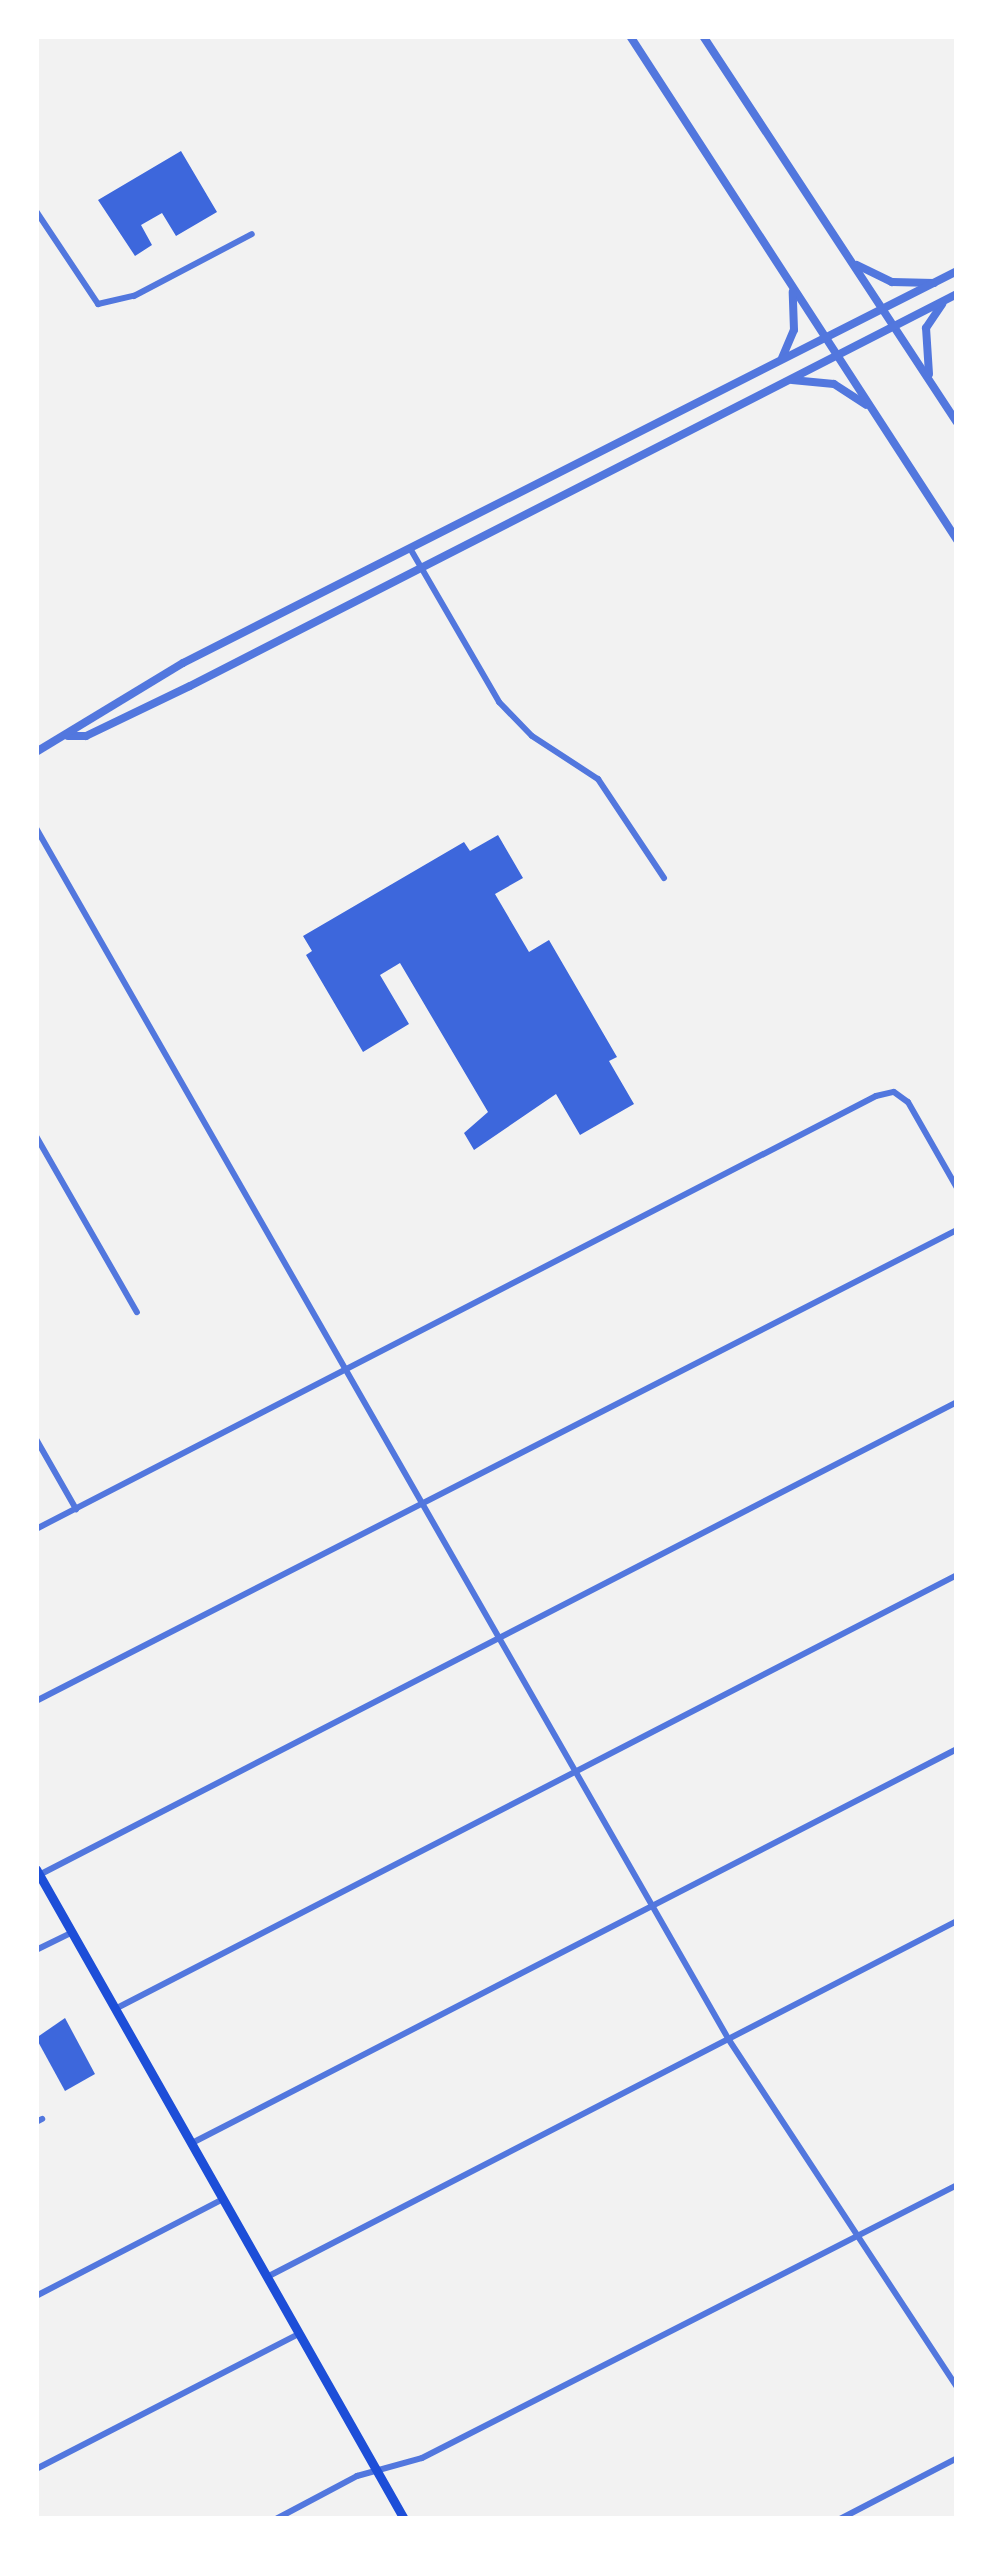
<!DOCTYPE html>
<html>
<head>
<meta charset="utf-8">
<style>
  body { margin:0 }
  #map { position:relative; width:993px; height:2555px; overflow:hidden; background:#f2f2f2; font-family:"Libre Baskerville",serif }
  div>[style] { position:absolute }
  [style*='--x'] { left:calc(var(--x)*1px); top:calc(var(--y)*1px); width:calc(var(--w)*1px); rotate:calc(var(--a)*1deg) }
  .building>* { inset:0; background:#3d67dc }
  .minor>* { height:6px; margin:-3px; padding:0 3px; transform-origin:3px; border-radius:3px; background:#5277de }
  .tertiary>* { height:8px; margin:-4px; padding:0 4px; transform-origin:4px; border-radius:4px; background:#5277de }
  .primary>* { height:9px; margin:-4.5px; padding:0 4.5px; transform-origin:4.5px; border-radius:4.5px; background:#1d4ed8 }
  span { translate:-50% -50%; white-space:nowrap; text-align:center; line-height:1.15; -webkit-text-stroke:9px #fff; paint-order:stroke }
  .frame { position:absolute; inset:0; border:39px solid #fff; pointer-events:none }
</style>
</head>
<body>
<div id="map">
  <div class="building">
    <div style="clip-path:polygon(181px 151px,217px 212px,176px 236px,162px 213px,141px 225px,152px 245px,135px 256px,98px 200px)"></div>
    <div style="clip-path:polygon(498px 835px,523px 878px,495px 894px,529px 952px,549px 940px,617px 1057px,609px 1061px,634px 1104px,580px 1135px,556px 1094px,474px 1150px,464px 1133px,488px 1112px,400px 963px,380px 975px,409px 1024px,363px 1052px,306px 955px,312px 951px,303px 936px,464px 842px,470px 851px)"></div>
    <div style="clip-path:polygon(65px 2018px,95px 2074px,65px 2091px,36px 2038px)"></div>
  </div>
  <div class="minor">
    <div style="--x:36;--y:211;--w:112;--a:56.3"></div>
    <div style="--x:98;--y:304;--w:37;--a:-13"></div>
    <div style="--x:134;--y:296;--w:133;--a:-27.7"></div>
    <div style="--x:411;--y:550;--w:176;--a:59.9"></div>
    <div style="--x:499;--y:702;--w:47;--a:45.9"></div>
    <div style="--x:532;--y:736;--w:79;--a:33.1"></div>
    <div style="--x:598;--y:779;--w:119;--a:56.3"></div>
    <div style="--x:36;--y:828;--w:1396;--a:60.24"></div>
    <div style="--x:729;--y:2040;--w:415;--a:56.7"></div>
    <div style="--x:36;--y:1136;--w:203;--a:60.2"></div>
    <div style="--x:36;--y:1439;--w:81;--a:60.3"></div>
    <div style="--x:36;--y:1529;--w:945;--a:-27.27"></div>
    <div style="--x:876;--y:1096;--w:18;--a:-13"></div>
    <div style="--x:894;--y:1092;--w:17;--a:36"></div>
    <div style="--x:908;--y:1102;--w:99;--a:60.3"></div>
    <div style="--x:36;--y:1701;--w:1034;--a:-27.09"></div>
    <div style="--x:39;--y:1875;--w:1033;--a:-27.26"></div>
    <div style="--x:36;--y:1950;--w:39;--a:-26"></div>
    <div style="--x:115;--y:2009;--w:947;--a:-27.27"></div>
    <div style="--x:36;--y:2122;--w:7;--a:-27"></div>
    <div style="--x:192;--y:2143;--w:861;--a:-27.25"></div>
    <div style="--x:267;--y:2277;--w:776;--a:-27.29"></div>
    <div style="--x:36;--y:2296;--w:211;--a:-27.4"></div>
    <div style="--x:36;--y:2469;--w:296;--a:-27.2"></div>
    <div style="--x:276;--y:2519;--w:92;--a:-28"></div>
    <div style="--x:357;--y:2476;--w:67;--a:-15.5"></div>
    <div style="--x:422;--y:2458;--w:601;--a:-27.03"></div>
    <div style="--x:840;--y:2519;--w:132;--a:-27.5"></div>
  </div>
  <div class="tertiary">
    <div style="--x:630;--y:36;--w:601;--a:57.02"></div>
    <div style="--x:703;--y:36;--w:462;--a:56.7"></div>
    <div style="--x:857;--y:265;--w:39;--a:26"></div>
    <div style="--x:892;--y:282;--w:42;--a:1.4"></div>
    <div style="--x:782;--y:358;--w:30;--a:-67"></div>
    <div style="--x:794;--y:330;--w:38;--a:-92"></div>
    <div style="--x:929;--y:374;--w:46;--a:-93.7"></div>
    <div style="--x:926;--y:328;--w:29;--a:-56"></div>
    <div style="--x:792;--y:380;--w:42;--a:5.4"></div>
    <div style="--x:834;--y:384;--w:38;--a:33"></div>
    <div style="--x:68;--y:736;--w:18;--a:0"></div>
    <div style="--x:86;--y:736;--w:115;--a:-25.7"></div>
    <div style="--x:190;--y:686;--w:861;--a:-27.07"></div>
    <div style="--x:36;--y:752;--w:172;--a:-31.2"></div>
    <div style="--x:183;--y:663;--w:868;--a:-26.86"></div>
  </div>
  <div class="primary">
    <div style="--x:36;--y:1869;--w:747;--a:60.48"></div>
  </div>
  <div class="frame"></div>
</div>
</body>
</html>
